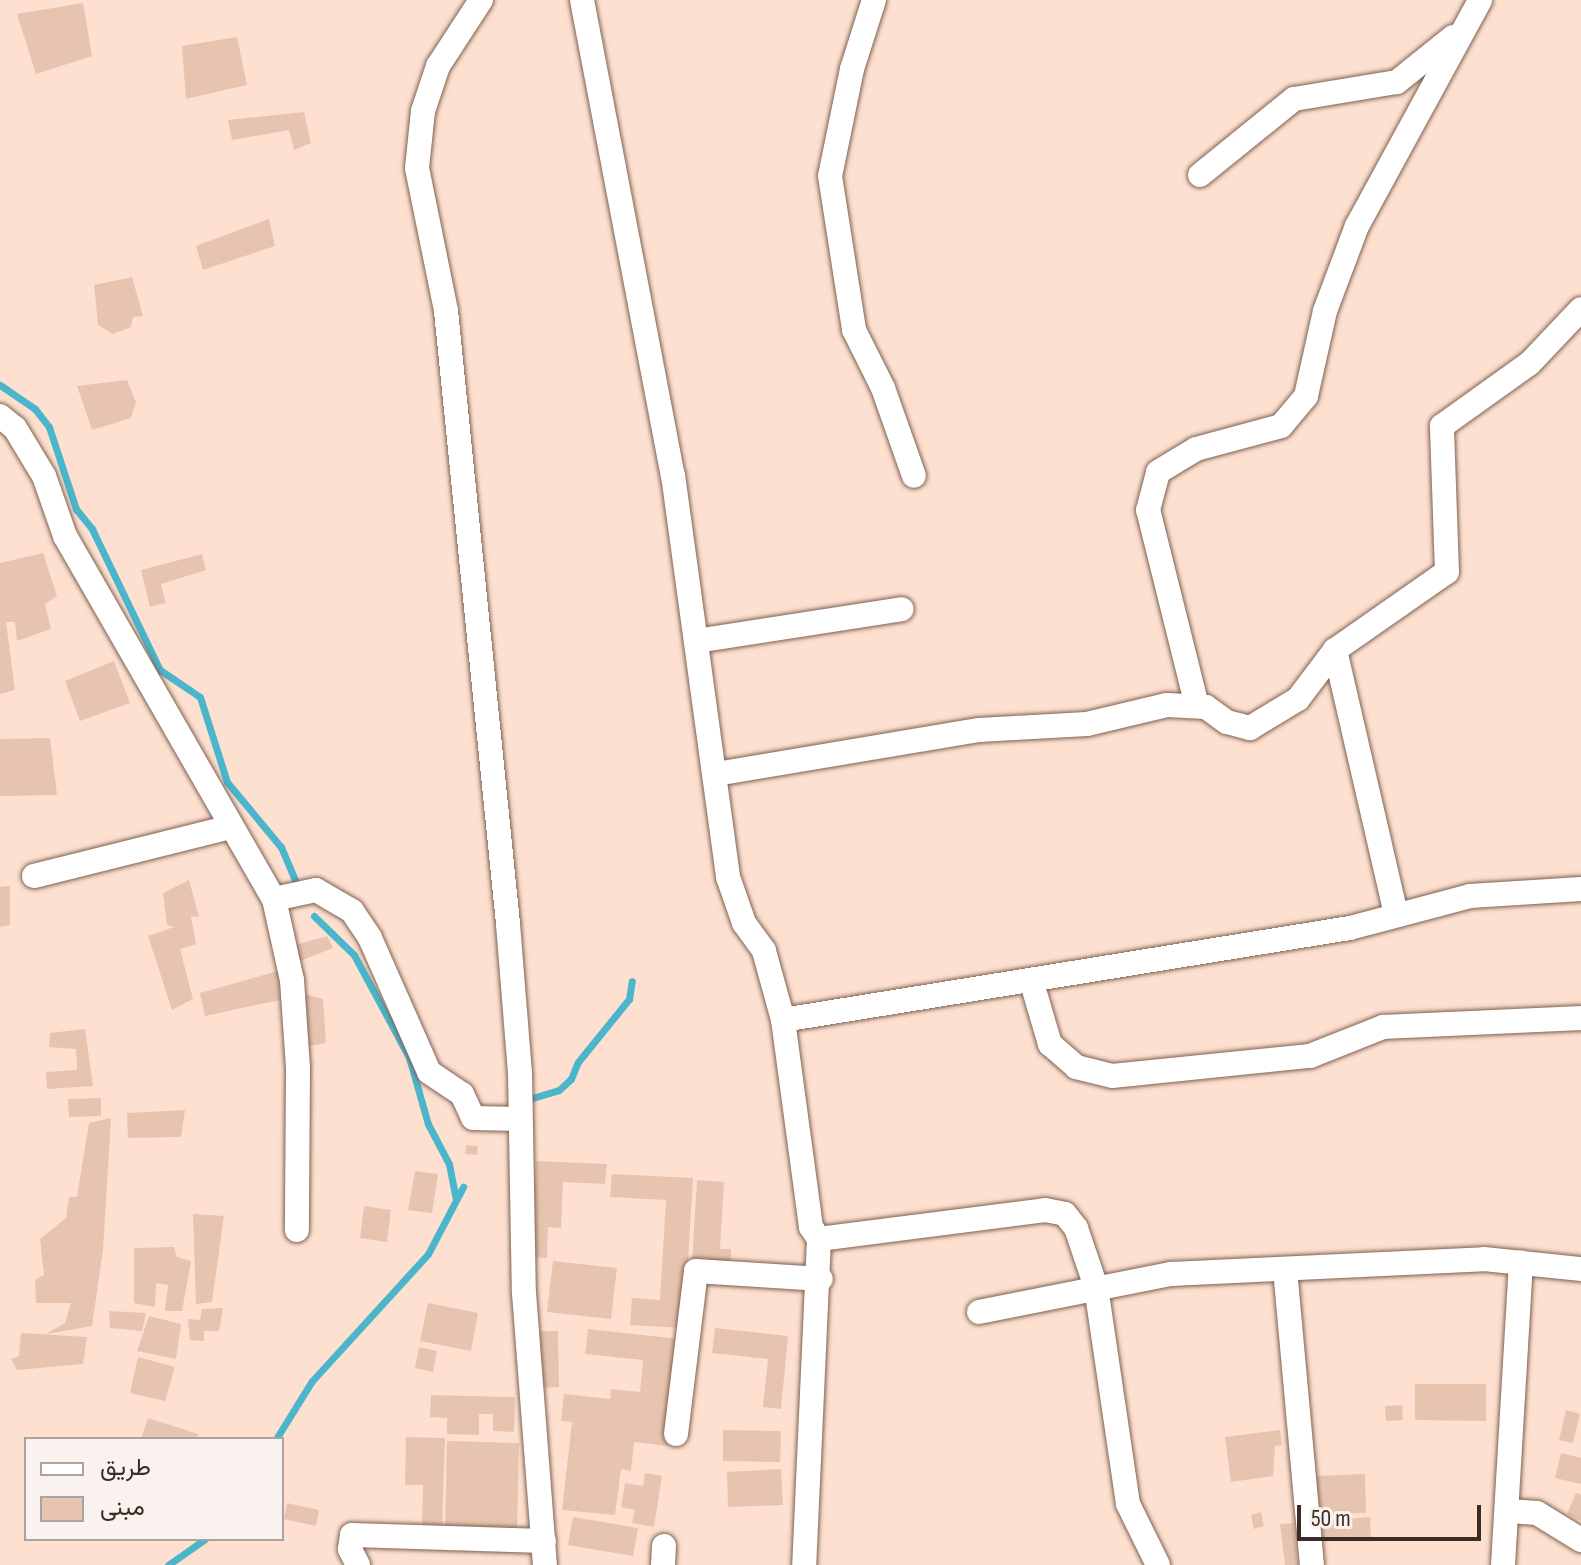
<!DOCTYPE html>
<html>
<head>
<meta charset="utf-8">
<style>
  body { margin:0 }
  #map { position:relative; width:1581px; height:1565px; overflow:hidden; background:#fde0d0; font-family:"Sofia Sans Condensed",Vazirmatn,sans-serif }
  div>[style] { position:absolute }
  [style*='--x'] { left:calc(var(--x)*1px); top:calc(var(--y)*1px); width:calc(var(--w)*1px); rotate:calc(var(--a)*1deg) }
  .stream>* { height:7px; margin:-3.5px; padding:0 3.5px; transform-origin:3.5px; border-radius:3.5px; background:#4ab5cb }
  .building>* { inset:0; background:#e7c4b0 }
  .roads { filter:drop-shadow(0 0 2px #7f604f) drop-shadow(0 0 2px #7f604f) }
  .minor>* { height:24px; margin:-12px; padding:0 12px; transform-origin:12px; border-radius:12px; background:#fff }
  span { translate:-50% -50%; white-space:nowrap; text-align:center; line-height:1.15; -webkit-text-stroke:6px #f9f2ee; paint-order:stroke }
  .legend { position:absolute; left:24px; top:1437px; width:260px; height:104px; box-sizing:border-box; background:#f9f2ee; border:2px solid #ada39e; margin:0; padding:10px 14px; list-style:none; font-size:24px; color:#3a2c25 }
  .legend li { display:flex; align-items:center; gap:16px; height:40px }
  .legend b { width:40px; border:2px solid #ada39e }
  .scale { position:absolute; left:1297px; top:1505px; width:184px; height:36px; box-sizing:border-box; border:4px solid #3a2c25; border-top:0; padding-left:10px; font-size:24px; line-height:28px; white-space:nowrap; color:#3a2c25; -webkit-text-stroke:6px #f9f2ee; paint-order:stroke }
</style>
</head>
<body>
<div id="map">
  <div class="stream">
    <div style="--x:0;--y:385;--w:42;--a:34.4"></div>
    <div style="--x:35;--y:409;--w:23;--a:52"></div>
    <div style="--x:49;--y:427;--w:86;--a:71.8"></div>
    <div style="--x:76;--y:509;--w:26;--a:51"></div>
    <div style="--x:92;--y:529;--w:157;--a:64.3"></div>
    <div style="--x:160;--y:670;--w:48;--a:34"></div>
    <div style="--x:200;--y:697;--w:89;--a:72.4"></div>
    <div style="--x:227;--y:782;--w:85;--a:50.3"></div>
    <div style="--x:281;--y:847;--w:36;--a:67"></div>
    <div style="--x:314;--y:916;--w:56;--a:44.3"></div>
    <div style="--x:354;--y:955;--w:116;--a:61.7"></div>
    <div style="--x:409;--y:1057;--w:70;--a:74.2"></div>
    <div style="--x:428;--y:1124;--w:45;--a:62.3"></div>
    <div style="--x:449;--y:1164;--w:33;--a:79"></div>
    <div style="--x:526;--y:1100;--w:34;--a:-17"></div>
    <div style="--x:559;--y:1090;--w:16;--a:-43"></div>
    <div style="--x:571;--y:1079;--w:18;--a:-68"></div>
    <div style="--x:578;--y:1062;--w:81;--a:-51"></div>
    <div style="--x:629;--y:999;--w:18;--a:-81"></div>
    <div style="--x:276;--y:1439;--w:68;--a:-58.2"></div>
    <div style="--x:312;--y:1381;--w:172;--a:-47.6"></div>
    <div style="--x:428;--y:1254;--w:76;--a:-62.4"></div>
    <div style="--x:168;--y:1565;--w:45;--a:-35.1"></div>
  </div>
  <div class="building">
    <div style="clip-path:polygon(83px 3px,92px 56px,36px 74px,17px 14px)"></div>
    <div style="clip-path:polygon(237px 37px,247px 85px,186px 99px,182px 46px)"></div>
    <div style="clip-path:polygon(304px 112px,311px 143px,294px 150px,289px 130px,232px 140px,228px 120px)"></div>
    <div style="clip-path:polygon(269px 219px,275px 246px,203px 270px,196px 246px)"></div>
    <div style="clip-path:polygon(132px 277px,143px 316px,133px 317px,131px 327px,113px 334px,98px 325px,94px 285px)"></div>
    <div style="clip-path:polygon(127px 380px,136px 402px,131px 418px,92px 430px,77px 386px)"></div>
    <div style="clip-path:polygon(43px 553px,57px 596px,45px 604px,51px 629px,17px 641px,15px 622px,6px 622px,15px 690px,0 694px,0 563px)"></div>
    <div style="clip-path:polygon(202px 554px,206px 570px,161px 584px,166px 603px,150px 607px,141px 570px)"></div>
    <div style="clip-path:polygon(114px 661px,130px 703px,80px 721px,65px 681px)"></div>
    <div style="clip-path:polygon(50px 738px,57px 795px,0 796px,0 739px)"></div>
    <div style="clip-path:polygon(189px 880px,199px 917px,191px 916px,196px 944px,180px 949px,193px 999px,172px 1010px,148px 936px,174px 927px,167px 925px,163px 893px)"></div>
    <div style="clip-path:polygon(10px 886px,10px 925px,0 927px,0 887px)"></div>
    <div style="clip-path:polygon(327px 936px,333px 948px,300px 961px,296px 945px)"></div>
    <div style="clip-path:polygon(278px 971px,280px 1000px,205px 1016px,200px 993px)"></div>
    <div style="clip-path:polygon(305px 994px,323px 999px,326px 1043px,309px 1046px)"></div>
    <div style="clip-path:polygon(85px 1029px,93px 1086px,47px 1089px,46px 1072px,77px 1070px,76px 1049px,49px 1047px,50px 1033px)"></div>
    <div style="clip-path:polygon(101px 1098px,101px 1116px,69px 1117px,68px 1099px)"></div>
    <div style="clip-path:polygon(185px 1110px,181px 1137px,128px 1138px,127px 1113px)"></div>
    <div style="clip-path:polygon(111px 1118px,103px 1250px,92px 1326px,46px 1334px,65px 1323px,71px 1303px,36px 1303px,35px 1280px,44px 1275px,40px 1239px,66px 1218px,69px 1197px,77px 1197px,89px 1123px)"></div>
    <div style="clip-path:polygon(466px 1145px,478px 1146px,477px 1155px,465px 1154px)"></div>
    <div style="clip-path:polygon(536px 1161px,607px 1164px,605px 1184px,563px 1182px,561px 1228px,548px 1227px,547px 1258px,532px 1257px)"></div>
    <div style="clip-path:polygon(415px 1171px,438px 1174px,432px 1213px,408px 1210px)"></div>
    <div style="clip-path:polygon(612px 1174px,693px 1178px,684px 1328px,630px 1325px,632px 1298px,660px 1300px,666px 1200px,610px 1197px)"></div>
    <div style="clip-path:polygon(697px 1180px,724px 1182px,720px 1249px,731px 1249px,731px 1266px,692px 1264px)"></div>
    <div style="clip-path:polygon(364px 1206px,391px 1210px,387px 1242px,360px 1238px)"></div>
    <div style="clip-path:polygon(193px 1214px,224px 1216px,212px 1302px,196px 1304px)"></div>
    <div style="clip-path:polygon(174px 1247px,177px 1257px,191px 1261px,182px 1311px,165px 1311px,168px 1285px,156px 1283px,155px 1307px,134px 1303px,134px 1248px)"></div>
    <div style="clip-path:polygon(553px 1261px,617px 1268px,611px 1319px,547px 1312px)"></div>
    <div style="clip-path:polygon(428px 1303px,478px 1313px,471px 1351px,420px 1341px)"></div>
    <div style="clip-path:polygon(223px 1308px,219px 1331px,204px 1331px,204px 1341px,190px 1340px,188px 1319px,200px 1320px,202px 1309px)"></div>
    <div style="clip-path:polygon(109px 1311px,146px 1313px,142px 1331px,110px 1328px)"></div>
    <div style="clip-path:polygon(149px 1316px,181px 1324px,176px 1359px,137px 1351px)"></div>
    <div style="clip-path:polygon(715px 1328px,788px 1336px,781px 1409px,763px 1407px,768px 1359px,712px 1353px)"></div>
    <div style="clip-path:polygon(588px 1329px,679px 1339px,668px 1446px,634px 1442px,631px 1471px,621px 1469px,615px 1515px,562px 1510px,572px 1422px,561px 1421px,564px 1394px,610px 1399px,611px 1389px,640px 1392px,643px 1360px,585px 1354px)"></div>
    <div style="clip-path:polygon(540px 1331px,558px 1331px,559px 1387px,541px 1388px)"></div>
    <div style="clip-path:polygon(21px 1333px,87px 1337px,83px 1364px,17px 1370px,11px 1359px,19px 1356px)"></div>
    <div style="clip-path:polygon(419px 1347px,437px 1351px,433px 1372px,415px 1368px)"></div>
    <div style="clip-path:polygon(138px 1357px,175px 1367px,165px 1401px,130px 1393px)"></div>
    <div style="clip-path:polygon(1415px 1384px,1486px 1384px,1486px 1421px,1415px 1420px)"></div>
    <div style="clip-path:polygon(431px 1395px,515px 1397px,514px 1432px,493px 1431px,493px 1414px,479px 1414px,479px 1435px,447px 1434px,447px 1418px,430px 1417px)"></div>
    <div style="clip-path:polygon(1402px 1405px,1403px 1420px,1386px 1421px,1385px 1406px)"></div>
    <div style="clip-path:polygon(1566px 1410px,1580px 1414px,1573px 1443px,1559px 1440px)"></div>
    <div style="clip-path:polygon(148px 1418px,198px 1434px,197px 1439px,141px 1439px)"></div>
    <div style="clip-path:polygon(723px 1430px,781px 1431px,780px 1462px,723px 1461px)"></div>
    <div style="clip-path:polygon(1280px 1430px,1282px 1445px,1275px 1446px,1273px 1476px,1231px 1482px,1225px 1437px)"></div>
    <div style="clip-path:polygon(406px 1437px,445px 1438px,442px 1530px,422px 1529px,423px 1485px,405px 1485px)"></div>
    <div style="clip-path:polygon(447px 1441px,519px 1443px,517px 1534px,445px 1532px)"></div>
    <div style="clip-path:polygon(1561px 1453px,1581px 1458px,1581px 1484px,1555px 1478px)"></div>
    <div style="clip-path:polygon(781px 1469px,783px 1505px,728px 1507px,727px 1472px)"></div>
    <div style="clip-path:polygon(645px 1473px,662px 1476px,654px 1527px,632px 1523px,635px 1510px,621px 1507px,625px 1483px,643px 1486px)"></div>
    <div style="clip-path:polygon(1365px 1474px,1366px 1513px,1318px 1514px,1316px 1476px)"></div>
    <div style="clip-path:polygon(1576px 1493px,1581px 1495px,1581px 1521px,1567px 1514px)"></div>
    <div style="clip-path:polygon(287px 1503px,319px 1510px,316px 1526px,284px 1519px)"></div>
    <div style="clip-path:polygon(1261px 1512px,1264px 1526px,1254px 1529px,1251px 1515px)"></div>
    <div style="clip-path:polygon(573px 1517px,638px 1528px,633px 1556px,568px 1545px)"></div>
    <div style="clip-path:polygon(1370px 1517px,1371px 1538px,1318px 1542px,1317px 1521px)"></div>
    <div style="clip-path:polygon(1293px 1523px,1298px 1565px,1285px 1565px,1280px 1524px)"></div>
  </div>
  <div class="roads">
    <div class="minor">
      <div style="--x:481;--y:0;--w:79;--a:123.1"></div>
      <div style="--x:438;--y:66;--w:47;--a:108.4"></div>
      <div style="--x:423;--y:111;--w:57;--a:96"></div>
      <div style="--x:417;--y:168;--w:146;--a:78.5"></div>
      <div style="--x:446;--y:311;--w:616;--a:84.22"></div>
      <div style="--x:508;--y:924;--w:148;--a:85.4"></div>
      <div style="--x:520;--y:1072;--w:221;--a:89"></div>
      <div style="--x:524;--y:1293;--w:273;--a:85.6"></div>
      <div style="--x:582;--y:0;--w:484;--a:79.2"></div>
      <div style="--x:673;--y:475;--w:406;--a:82.2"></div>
      <div style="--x:728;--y:877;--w:49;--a:70.8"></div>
      <div style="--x:744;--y:923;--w:34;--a:54"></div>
      <div style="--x:764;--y:951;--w:72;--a:74.6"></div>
      <div style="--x:783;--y:1020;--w:209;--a:82.3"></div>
      <div style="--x:811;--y:1227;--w:14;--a:56"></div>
      <div style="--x:819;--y:1239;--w:326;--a:92.6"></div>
      <div style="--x:874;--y:0;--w:72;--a:107.7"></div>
      <div style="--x:852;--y:69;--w:109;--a:101.6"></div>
      <div style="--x:830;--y:176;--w:156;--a:81.1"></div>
      <div style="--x:854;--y:330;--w:65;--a:63.4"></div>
      <div style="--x:883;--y:388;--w:93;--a:70.6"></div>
      <div style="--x:1200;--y:175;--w:121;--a:-39"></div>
      <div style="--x:1294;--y:99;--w:104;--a:-9.4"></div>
      <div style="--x:1397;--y:82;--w:72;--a:-38.8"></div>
      <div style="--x:0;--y:416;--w:19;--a:39"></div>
      <div style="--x:15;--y:428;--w:56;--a:58.9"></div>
      <div style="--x:44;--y:476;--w:64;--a:70.7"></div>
      <div style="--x:65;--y:536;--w:419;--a:60.1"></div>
      <div style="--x:274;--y:899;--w:83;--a:77.5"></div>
      <div style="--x:292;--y:980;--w:89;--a:86.1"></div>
      <div style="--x:298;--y:1069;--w:161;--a:90.4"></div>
      <div style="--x:696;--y:641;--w:208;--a:-8.8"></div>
      <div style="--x:1335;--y:650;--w:272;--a:77"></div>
      <div style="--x:1197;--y:706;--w:202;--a:-104"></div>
      <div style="--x:1148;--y:510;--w:39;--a:-75"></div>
      <div style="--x:1158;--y:472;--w:44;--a:-31.2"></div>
      <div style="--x:1196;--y:449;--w:88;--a:-15.1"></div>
      <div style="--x:1281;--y:426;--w:39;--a:-50"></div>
      <div style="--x:1306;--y:396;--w:87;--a:-77.4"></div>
      <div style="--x:1325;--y:311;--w:91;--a:-69.4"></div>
      <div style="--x:1357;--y:226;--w:257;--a:-61.4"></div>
      <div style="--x:716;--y:774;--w:267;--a:-9.5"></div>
      <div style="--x:979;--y:730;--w:108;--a:-3.2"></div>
      <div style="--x:1087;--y:724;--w:82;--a:-13.4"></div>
      <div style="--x:1167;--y:705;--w:39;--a:3"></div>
      <div style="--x:1206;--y:707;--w:26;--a:36"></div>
      <div style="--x:1227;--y:722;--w:24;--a:15"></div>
      <div style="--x:1250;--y:728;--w:56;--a:-31.1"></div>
      <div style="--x:1298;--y:699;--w:61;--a:-52.9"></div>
      <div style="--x:1335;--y:650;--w:136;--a:-34.9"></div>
      <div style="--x:1447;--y:572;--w:146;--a:-92"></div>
      <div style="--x:1442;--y:426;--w:108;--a:-35.6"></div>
      <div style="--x:1530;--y:363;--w:74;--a:-46.6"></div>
      <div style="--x:34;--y:876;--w:203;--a:-14"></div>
      <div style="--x:274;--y:899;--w:43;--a:-12.1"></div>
      <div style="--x:316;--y:890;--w:42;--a:30.3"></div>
      <div style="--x:352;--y:911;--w:32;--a:56"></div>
      <div style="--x:370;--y:938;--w:146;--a:66.2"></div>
      <div style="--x:429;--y:1072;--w:40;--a:34"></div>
      <div style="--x:462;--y:1094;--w:26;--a:65"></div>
      <div style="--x:473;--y:1118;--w:46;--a:1.2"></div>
      <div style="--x:1032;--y:983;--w:64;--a:73.6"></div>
      <div style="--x:1050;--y:1044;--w:35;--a:41"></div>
      <div style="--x:1076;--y:1067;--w:37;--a:14"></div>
      <div style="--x:1112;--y:1076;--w:199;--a:-5.8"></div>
      <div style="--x:1310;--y:1056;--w:79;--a:-21.7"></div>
      <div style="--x:1383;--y:1027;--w:198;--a:-2.6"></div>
      <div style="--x:783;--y:1020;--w:574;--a:-9.22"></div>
      <div style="--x:1350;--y:928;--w:124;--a:-14.9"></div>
      <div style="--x:1470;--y:896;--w:111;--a:-3.6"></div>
      <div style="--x:819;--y:1239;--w:228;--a:-7.3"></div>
      <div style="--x:1045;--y:1210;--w:20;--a:11"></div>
      <div style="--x:1065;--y:1214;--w:18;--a:52"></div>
      <div style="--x:1076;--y:1228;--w:62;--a:71.3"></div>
      <div style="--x:1096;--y:1287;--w:219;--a:81.6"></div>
      <div style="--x:1128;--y:1504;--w:68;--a:63.8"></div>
      <div style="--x:1285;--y:1269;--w:297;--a:84.8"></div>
      <div style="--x:979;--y:1312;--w:196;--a:-11.2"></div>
      <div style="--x:1171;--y:1274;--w:313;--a:-2.7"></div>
      <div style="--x:1484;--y:1259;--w:98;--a:5.9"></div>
      <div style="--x:676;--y:1434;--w:164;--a:-83"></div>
      <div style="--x:696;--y:1271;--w:125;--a:3.7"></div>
      <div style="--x:1509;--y:1511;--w:28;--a:4"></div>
      <div style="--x:1537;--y:1513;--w:52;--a:31.5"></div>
      <div style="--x:358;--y:1565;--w:18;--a:-117"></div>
      <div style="--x:350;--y:1549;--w:14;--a:-82"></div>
      <div style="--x:352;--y:1535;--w:192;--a:1.8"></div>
      <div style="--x:663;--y:1565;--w:19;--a:-87"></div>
      <div style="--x:1503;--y:1565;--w:303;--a:-86.6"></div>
    </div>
  </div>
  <ul class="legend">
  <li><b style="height:10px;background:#fff"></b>طريق</li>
  <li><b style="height:22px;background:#e7c4b0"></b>مبنى</li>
  </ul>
  <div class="scale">50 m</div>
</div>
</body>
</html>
